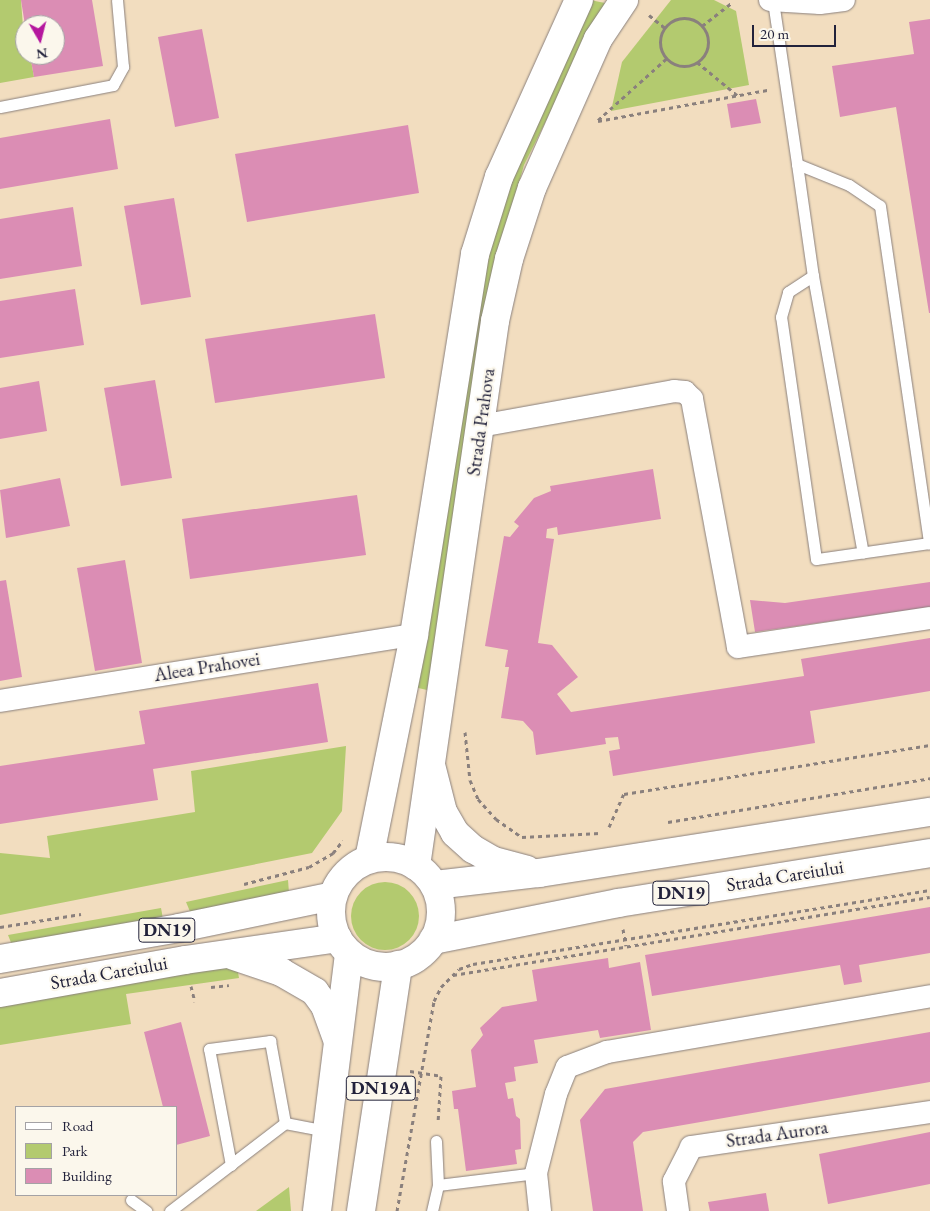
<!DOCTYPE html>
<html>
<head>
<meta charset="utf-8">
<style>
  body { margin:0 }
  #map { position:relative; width:930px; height:1211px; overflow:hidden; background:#f2ddbf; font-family:"EB Garamond",serif }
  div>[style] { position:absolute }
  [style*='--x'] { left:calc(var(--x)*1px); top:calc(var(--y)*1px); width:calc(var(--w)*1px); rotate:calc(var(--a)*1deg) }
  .green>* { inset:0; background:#b3ca6f }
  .round { border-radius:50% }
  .building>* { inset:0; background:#db8db4 }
  .path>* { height:3px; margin-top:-1.5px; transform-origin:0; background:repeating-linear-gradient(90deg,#8a807d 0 4px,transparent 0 8px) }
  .path>.ring { margin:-1.5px; padding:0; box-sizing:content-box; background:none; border:3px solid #8a807d; border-radius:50% }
  .roads { filter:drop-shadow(0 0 1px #8a807d) drop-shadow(0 0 1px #8a807d) }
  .service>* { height:11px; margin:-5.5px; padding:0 5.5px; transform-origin:5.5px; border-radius:5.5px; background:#fff }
  .minor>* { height:22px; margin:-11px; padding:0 11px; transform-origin:11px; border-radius:11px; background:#fff }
  .tertiary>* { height:28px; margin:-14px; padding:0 14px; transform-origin:14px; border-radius:14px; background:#fff }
  .primary>* { height:28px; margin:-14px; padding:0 14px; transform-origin:14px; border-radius:14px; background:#fff }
  .primary>.ring { margin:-14px; padding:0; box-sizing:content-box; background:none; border:28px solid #fff; border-radius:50% }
  span { translate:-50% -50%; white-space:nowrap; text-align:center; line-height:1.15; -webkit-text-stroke:4.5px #fbf7ec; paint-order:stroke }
  .shield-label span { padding:1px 4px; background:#fbf7ec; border:1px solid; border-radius:4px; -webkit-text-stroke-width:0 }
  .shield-label { font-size:18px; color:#22223b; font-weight:700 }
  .street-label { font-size:19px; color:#22223b }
  .legend { position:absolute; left:15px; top:1106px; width:162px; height:90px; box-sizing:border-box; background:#fbf7ec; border:1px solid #a4a2a5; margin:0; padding:6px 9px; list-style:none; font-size:15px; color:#22223b }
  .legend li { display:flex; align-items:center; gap:10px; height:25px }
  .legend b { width:25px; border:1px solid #a4a2a5 }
  .north { position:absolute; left:15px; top:15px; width:50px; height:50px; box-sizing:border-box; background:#fbf7ec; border:1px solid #a4a2a5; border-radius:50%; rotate:172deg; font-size:14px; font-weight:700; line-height:20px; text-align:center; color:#22223b }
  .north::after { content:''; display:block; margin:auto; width:18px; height:22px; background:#b5179e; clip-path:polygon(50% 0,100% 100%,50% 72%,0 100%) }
  .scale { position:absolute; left:752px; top:25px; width:84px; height:22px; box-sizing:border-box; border:2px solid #22223b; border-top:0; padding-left:6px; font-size:15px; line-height:18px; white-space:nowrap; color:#22223b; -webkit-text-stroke:4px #fbf7ec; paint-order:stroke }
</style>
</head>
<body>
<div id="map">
  <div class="green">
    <div style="clip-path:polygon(0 0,21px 0,25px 55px,30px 55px,34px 77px,0 83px)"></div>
    <div style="clip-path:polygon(590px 0,605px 3px,524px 165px,504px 235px,427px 690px,414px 687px,479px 262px,544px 92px)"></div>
    <div style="clip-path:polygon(671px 0,714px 0,736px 11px,749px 85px,611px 111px,622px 62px)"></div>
    <div style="clip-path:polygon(346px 746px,342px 811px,312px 853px,0 915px,0 853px,50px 858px,47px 836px,195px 812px,191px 771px)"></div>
    <div style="clip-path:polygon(288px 880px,289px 893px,191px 914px,186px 902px)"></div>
    <div class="round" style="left:351px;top:882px;width:68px;height:68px"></div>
    <div style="clip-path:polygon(161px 908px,163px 919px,12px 945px,8px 935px)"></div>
    <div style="clip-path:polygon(236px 961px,239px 978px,126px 994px,131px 1024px,0 1045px,0 1002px)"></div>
    <div style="clip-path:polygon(289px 1187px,291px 1211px,256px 1211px)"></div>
  </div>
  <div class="building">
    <div style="clip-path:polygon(21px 0,92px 0,103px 66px,34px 77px,30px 55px,55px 55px,55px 25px,25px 25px)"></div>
    <div style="clip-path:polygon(930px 19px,930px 313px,929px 313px,896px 107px,840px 117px,832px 66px,914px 54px,909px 22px)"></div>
    <div style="clip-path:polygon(202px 29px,219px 118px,175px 127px,158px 37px)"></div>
    <div style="clip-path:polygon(756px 99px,761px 123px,731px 128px,727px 104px)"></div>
    <div style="clip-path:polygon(110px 119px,118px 169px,0 189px,0 138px)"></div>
    <div style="clip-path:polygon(408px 125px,419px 193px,247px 222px,235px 154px)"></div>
    <div style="clip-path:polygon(174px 198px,191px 297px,141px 305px,124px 206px)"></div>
    <div style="clip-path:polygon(73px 207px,82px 266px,0 279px,0 219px)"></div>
    <div style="clip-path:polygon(75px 289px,84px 345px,0 358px,0 301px)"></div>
    <div style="clip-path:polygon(375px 314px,385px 378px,215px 403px,205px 339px)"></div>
    <div style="clip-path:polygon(155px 380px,172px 478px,121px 486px,104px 388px)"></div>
    <div style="clip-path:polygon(39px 381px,47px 431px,0 439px,0 388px)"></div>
    <div style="clip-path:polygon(653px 469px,661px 519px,558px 535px,557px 527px,547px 529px,546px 538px,554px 539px,538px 643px,552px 645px,578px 677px,557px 694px,571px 712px,804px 676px,801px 659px,930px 638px,930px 691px,810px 711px,815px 743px,613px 776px,609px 751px,620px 749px,618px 737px,605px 738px,606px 744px,536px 755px,533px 732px,523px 721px,501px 718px,509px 667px,505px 667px,508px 650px,485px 646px,504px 536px,510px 537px,519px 526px,514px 522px,534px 498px,551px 491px,550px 486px)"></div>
    <div style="clip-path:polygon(60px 478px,70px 526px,6px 538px,0 490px)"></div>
    <div style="clip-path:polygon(357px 495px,366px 555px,190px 579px,182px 519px)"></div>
    <div style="clip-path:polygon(125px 560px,142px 663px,95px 671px,77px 568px)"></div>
    <div style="clip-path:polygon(6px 580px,22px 677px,0 681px,0 581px)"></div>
    <div style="clip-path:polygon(930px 582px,930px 607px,755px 632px,750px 600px,785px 603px)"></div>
    <div style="clip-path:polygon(318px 683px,328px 742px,153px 769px,158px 800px,0 824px,0 766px,145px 744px,139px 711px)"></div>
    <div style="clip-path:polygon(930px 907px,930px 953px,859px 965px,862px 982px,844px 985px,840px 965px,652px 996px,645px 955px)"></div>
    <div style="clip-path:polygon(608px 958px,609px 968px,640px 962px,651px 1030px,600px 1038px,598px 1030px,534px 1040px,538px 1063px,514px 1067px,516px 1081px,505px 1083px,508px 1099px,513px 1098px,516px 1116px,520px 1119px,521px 1149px,515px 1150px,517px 1164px,466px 1171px,458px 1109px,454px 1109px,452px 1091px,476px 1087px,471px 1050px,483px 1035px,480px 1028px,502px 1007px,537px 1001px,532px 970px)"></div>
    <div style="clip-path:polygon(181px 1022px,210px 1136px,176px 1145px,176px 1107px,163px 1107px,144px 1032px)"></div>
    <div style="clip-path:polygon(930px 1032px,930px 1082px,643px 1132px,633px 1142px,643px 1211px,593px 1211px,580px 1120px,605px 1089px)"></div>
    <div style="clip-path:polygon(930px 1132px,930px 1184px,828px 1204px,819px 1154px)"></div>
    <div style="clip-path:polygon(766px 1193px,769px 1211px,710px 1211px,708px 1202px)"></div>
  </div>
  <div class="path">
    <div style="--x:649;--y:15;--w:21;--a:39"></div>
    <div class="ring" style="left:660px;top:18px;width:45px;height:45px"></div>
    <div style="--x:702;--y:26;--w:39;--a:-38"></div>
    <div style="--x:697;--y:62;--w:52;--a:39.5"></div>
    <div style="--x:598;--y:120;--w:93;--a:-41.9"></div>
    <div style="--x:598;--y:121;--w:172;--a:-10.4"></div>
    <div style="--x:465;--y:732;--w:48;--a:84.1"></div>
    <div style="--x:470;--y:780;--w:21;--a:67"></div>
    <div style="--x:478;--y:799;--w:27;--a:48"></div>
    <div style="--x:496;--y:819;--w:32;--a:35"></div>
    <div style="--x:522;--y:837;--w:78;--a:-2.9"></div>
    <div style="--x:668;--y:822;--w:266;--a:-9.5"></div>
    <div style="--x:609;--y:827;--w:36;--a:-66"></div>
    <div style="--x:624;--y:794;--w:310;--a:-9.1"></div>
    <div style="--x:244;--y:884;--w:67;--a:-14.7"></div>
    <div style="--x:309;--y:867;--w:28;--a:-30"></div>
    <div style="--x:333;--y:853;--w:16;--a:-52"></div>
    <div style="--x:0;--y:927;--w:82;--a:-9.1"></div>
    <div style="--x:623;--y:929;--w:17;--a:80"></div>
    <div style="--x:453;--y:975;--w:483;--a:-9.3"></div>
    <div style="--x:191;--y:986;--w:16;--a:76"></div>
    <div style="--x:211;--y:987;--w:18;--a:-6"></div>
    <div style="--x:410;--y:1071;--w:31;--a:9"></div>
    <div style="--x:441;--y:1076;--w:47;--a:93.7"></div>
    <div style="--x:397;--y:1211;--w:213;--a:-80"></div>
    <div style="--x:434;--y:1001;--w:16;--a:-63"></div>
    <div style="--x:441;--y:987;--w:25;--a:-45"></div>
    <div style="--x:459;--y:969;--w:15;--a:-20"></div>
    <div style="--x:473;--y:964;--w:463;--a:-9.2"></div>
  </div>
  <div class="roads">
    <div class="service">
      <div style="--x:773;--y:1;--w:165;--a:81.6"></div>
      <div style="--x:797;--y:164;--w:56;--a:22"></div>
      <div style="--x:849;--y:185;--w:37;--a:34"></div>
      <div style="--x:880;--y:206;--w:341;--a:81.7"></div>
      <div style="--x:929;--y:543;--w:114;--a:171.9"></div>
      <div style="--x:816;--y:559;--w:245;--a:-98.2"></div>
      <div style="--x:781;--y:317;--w:26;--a:-74"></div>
      <div style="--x:788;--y:292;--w:30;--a:-33"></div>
      <div style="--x:0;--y:107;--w:115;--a:-11"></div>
      <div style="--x:113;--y:85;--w:21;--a:-61"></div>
      <div style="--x:123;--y:67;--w:67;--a:-95.1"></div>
      <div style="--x:797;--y:164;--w:113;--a:81.9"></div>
      <div style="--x:813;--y:276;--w:281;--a:79.8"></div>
      <div style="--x:231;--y:1165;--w:118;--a:-100.7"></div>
      <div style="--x:209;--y:1049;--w:62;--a:-7.5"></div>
      <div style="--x:270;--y:1041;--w:83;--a:79.6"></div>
      <div style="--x:438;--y:1185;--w:99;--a:-7"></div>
      <div style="--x:131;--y:1200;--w:19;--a:36"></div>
      <div style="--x:170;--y:1211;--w:145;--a:-37.4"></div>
      <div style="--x:285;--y:1123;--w:43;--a:10.8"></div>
      <div style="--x:432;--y:1211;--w:27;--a:-77"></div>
      <div style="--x:438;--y:1185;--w:44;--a:-92.6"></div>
    </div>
    <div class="minor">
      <div style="--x:770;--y:0;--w:50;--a:3.4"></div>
      <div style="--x:820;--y:3;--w:24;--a:-7"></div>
      <div style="--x:480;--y:426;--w:197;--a:-10.2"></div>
      <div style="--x:674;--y:391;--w:11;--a:5"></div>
      <div style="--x:685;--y:392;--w:10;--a:45"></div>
      <div style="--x:692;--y:399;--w:252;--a:79.5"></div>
      <div style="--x:738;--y:647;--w:194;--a:-8.6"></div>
      <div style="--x:0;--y:701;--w:419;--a:-9.1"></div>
      <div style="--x:540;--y:1211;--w:38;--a:-96"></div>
      <div style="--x:536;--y:1173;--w:81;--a:-75.8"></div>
      <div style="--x:556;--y:1094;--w:29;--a:-68"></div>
      <div style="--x:567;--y:1067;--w:43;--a:-20.6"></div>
      <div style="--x:607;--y:1052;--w:328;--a:-9.8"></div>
      <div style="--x:678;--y:1211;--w:30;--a:-98"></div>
      <div style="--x:674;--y:1181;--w:38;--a:-63"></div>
      <div style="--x:691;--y:1147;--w:242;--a:-8.3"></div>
    </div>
    <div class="tertiary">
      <div style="--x:369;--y:859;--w:228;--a:-78.6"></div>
      <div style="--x:414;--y:635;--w:386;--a:-80.9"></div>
      <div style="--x:475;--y:254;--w:81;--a:-72.7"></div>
      <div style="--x:499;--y:177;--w:194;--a:-65.7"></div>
      <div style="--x:416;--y:866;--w:551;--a:-81.75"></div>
      <div style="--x:495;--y:321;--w:64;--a:-77.3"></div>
      <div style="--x:509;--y:259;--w:75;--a:-72.1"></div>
      <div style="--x:532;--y:188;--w:163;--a:-66.1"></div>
      <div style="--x:598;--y:39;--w:47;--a:-56.3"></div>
    </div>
    <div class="primary">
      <div style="--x:431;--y:765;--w:49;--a:75.7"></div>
      <div style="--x:443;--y:812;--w:24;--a:60"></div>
      <div style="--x:455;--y:833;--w:24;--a:42"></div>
      <div style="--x:473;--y:849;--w:24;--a:30"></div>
      <div style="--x:494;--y:861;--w:34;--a:15"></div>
      <div class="ring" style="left:331px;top:857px;width:82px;height:82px"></div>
      <div style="--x:435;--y:885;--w:105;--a:-6.6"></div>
      <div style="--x:539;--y:873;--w:396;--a:-8.9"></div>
      <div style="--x:433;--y:940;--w:189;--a:-11.3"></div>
      <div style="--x:618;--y:903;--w:316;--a:-9.1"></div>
      <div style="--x:234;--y:956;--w:50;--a:18.8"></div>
      <div style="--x:281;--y:972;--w:39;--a:30"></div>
      <div style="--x:315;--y:992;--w:17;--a:54"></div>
      <div style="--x:325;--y:1006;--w:35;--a:70"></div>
      <div style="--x:0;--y:959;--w:182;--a:-9.8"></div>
      <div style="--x:179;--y:928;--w:157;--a:-11.7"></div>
      <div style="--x:0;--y:993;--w:188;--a:-10.1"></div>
      <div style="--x:185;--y:960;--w:154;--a:-8.2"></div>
      <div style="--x:317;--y:1211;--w:259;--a:-82.9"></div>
      <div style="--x:361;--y:1211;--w:249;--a:-81.4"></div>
    </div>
  </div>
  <div class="shield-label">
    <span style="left:681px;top:893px">DN19</span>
    <span style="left:167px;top:930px">DN19</span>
    <span style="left:381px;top:1088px">DN19A</span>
  </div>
  <div class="street-label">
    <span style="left:481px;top:422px;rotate:-82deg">Strada Prahova</span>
    <span style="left:207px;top:667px;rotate:-9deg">Aleea Prahovei</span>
    <span style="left:785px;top:876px;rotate:-9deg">Strada Careiului</span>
    <span style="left:109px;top:973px;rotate:-10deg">Strada Careiului</span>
    <span style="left:777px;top:1134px;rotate:-8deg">Strada Aurora</span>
  </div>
  <ul class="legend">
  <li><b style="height:6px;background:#fff"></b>Road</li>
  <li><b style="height:14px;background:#b3ca6f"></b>Park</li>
  <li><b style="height:14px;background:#db8db4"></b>Building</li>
  </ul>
  <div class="north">N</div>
  <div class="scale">20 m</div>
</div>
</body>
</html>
